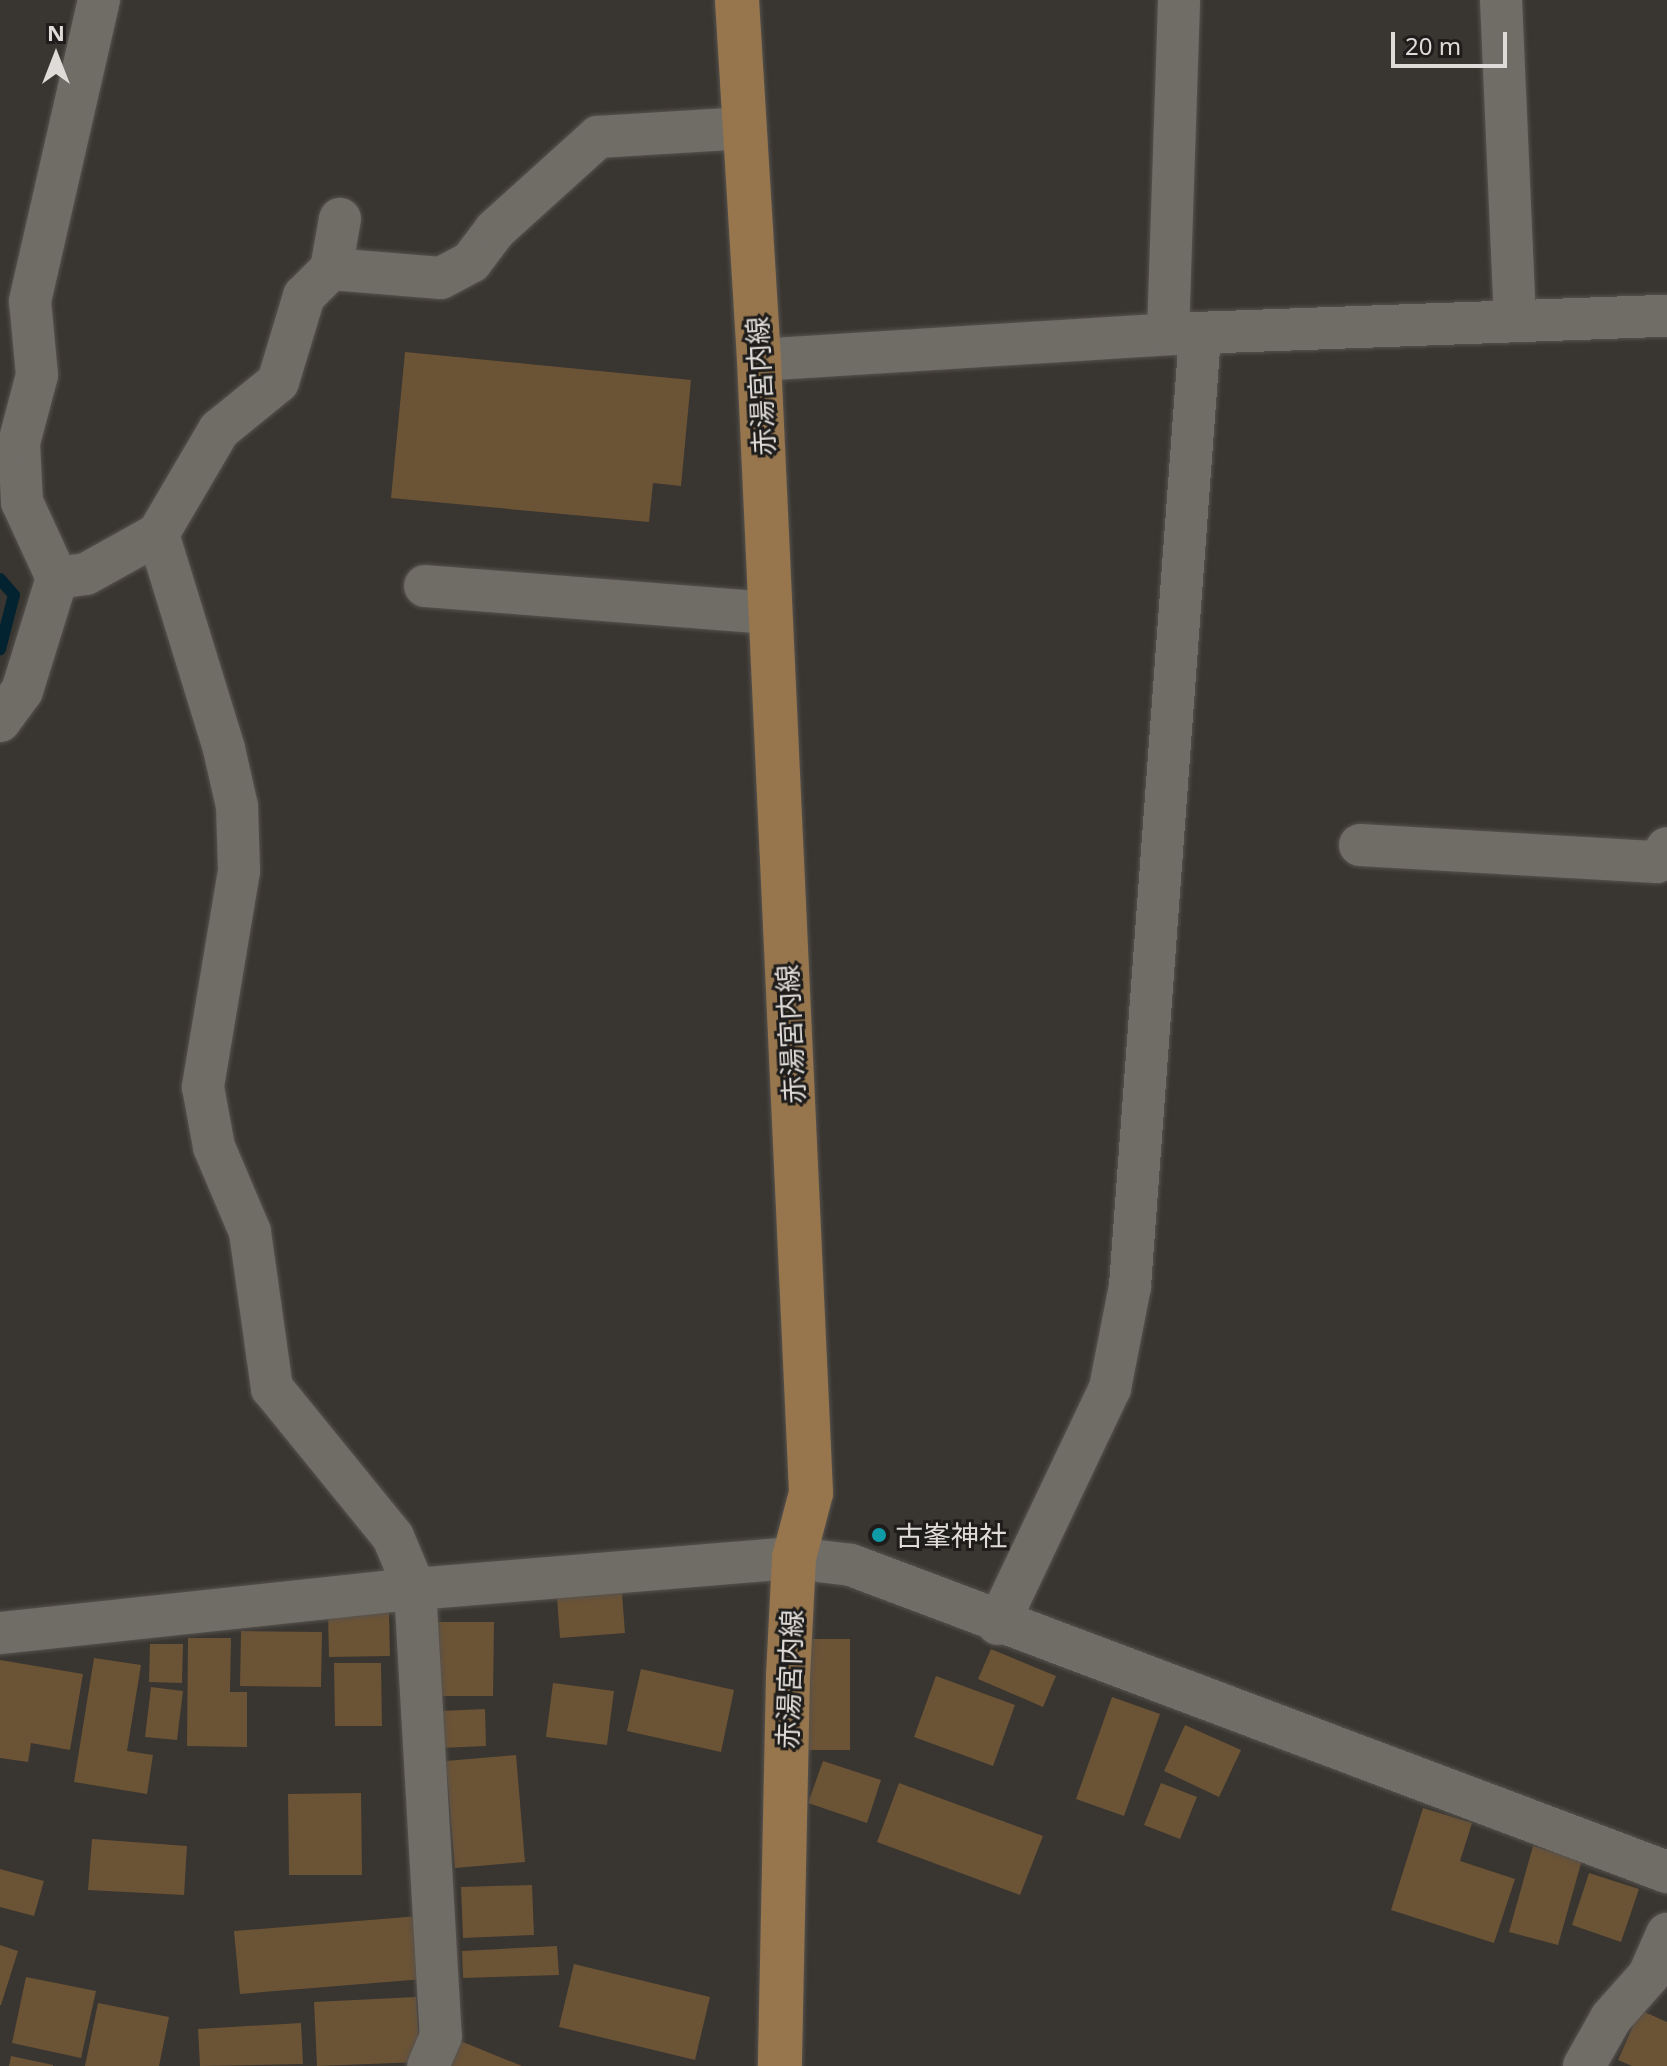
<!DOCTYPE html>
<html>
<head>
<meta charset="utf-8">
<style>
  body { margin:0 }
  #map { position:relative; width:1667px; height:2066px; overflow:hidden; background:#393530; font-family:"Noto Sans","Noto Sans JP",sans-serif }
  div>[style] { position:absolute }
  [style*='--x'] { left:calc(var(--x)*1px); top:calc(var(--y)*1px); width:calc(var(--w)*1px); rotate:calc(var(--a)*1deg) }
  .stream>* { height:12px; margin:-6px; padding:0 6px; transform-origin:6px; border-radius:6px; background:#042330 }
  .building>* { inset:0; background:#6b5336 }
  .roads { filter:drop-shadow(0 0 2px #56524e) drop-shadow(0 0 2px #56524e) }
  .minor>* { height:42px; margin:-21px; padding:0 21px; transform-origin:21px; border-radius:21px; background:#706c66 }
  .major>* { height:44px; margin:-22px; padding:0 22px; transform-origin:22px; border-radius:22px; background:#97764d }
  .dots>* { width:22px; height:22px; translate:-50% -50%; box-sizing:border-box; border:4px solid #1f1d1b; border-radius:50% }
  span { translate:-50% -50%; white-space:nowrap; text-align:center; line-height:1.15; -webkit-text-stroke:6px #1f1d1b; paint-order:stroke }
  .street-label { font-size:28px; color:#dedbd8 }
  .poi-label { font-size:28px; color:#dedbd8 }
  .left { translate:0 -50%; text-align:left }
  .north { position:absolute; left:16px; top:16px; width:80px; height:80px; -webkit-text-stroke:6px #1f1d1b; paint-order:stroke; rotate:0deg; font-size:22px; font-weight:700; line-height:32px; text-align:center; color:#dedbd8 }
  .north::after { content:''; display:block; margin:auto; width:28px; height:36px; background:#dedbd8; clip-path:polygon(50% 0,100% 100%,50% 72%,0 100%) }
  .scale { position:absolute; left:1391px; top:32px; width:116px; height:36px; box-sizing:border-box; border:4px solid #dedbd8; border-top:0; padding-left:10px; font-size:24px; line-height:28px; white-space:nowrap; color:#dedbd8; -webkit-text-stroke:6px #1f1d1b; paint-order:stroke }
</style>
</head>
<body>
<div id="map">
  <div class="stream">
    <div style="--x:0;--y:579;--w:21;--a:49"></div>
    <div style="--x:14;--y:595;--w:56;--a:104.5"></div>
  </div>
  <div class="building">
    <div style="clip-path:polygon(405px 352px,691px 380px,681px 486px,653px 483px,649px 522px,391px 498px)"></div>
    <div style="clip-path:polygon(622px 1593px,625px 1633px,560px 1638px,557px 1598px)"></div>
    <div style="clip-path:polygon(389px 1613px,390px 1656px,329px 1657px,328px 1615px)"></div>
    <div style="clip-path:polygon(434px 1622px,494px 1622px,493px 1696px,433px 1696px)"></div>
    <div style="clip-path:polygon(241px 1631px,322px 1632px,321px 1687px,240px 1686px)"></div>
    <div style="clip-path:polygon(188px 1638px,231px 1638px,230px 1692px,247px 1692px,247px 1747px,187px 1746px)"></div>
    <div style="clip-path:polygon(808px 1639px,850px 1639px,850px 1750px,808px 1750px)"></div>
    <div style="clip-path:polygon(150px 1644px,183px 1644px,182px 1683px,149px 1682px)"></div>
    <div style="clip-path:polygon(991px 1649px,1056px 1676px,1043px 1707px,978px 1679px)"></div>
    <div style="clip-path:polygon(94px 1658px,141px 1665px,127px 1751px,153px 1755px,147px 1794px,74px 1782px)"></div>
    <div style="clip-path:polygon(0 1660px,83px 1674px,70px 1750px,31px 1743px,28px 1762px,0 1758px)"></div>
    <div style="clip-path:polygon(334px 1663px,381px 1663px,382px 1726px,335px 1726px)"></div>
    <div style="clip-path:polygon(641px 1669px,734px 1690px,721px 1752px,627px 1731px)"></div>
    <div style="clip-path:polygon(936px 1676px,1015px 1705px,993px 1766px,914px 1737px)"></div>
    <div style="clip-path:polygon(553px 1683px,614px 1691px,607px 1745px,546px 1737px)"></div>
    <div style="clip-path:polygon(151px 1687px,183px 1691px,177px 1740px,145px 1737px)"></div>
    <div style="clip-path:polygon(1112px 1697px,1160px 1714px,1124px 1816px,1076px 1799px)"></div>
    <div style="clip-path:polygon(485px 1709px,486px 1746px,441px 1748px,440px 1711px)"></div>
    <div style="clip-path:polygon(1185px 1725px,1241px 1750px,1219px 1797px,1164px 1771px)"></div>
    <div style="clip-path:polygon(516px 1755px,525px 1862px,455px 1868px,446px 1761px)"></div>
    <div style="clip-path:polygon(823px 1761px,881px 1780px,867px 1823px,808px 1803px)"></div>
    <div style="clip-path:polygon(899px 1783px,1043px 1836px,1020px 1895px,877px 1842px)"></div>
    <div style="clip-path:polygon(1161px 1783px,1197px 1797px,1180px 1839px,1144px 1825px)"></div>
    <div style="clip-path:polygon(361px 1793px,362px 1875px,289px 1875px,288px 1794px)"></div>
    <div style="clip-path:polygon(1423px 1808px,1472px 1823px,1460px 1861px,1515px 1879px,1494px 1943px,1391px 1910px)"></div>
    <div style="clip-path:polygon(92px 1839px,187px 1846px,184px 1895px,88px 1890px)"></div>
    <div style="clip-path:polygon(1533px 1846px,1582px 1860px,1558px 1945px,1509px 1932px)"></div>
    <div style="clip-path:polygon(0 1869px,44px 1881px,34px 1916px,0 1907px)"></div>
    <div style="clip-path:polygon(1589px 1873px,1639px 1889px,1621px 1942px,1572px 1925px)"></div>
    <div style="clip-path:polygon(532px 1885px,534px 1935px,463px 1938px,461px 1887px)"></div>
    <div style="clip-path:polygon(419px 1916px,424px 1979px,240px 1994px,234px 1931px)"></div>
    <div style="clip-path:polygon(0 1945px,18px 1951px,1px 2005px,0 2005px)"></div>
    <div style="clip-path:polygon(557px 1946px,559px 1975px,463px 1978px,462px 1951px)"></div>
    <div style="clip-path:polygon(574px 1964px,710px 1997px,695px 2060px,559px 2027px)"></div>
    <div style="clip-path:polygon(26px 1977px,96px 1991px,81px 2058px,12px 2043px)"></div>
    <div style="clip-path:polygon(416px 1997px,420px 2062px,317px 2066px,314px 2002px)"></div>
    <div style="clip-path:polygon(98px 2003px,169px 2017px,159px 2066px,85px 2066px)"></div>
    <div style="clip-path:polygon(1640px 2010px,1667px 2022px,1667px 2066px,1632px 2066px,1618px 2060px)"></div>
    <div style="clip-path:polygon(301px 2023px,303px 2064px,200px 2066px,198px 2029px)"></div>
    <div style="clip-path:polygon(458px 2040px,522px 2066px,448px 2066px)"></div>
    <div style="clip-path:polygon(11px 2056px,53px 2065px,53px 2066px,9px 2066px)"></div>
  </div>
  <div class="roads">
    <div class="minor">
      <div style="--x:1501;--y:0;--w:321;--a:87.5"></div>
      <div style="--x:331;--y:269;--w:110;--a:4.7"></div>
      <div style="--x:441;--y:278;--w:34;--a:-28"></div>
      <div style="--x:471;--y:262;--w:40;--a:-53"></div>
      <div style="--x:495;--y:230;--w:139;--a:-42.1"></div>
      <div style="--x:598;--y:137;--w:147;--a:-3.5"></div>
      <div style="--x:1168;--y:334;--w:334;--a:-88.1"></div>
      <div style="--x:759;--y:360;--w:410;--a:-3.6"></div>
      <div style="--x:1168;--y:334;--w:499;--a:-2.1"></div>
      <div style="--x:158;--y:534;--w:225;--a:72.9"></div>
      <div style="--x:224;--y:749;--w:58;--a:77.2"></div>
      <div style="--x:237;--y:806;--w:65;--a:88.2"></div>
      <div style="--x:239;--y:871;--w:219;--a:99.5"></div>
      <div style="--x:203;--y:1087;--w:61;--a:79.6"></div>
      <div style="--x:214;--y:1147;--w:92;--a:67"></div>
      <div style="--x:250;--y:1232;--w:158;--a:82"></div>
      <div style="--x:272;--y:1388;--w:192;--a:50.9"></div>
      <div style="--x:393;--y:1537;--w:56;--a:67.1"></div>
      <div style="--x:415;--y:1589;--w:448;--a:86.7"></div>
      <div style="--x:441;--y:2036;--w:33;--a:113"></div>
      <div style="--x:57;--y:578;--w:29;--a:-8"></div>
      <div style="--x:86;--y:574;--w:82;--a:-29.1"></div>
      <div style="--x:158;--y:534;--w:121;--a:-59.6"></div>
      <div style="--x:219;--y:430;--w:76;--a:-39.1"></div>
      <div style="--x:278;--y:382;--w:90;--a:-73.2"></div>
      <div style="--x:304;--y:296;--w:38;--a:-45"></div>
      <div style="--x:331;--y:269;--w:51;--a:-79.8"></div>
      <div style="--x:425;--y:586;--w:346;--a:4.5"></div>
      <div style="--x:0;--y:721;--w:37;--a:-54"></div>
      <div style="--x:22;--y:691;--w:118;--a:-72.8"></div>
      <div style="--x:57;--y:578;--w:84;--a:-114.7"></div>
      <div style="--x:22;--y:502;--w:59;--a:-92.9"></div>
      <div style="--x:19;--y:443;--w:70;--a:-75.2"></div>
      <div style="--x:37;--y:375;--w:74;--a:-95.4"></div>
      <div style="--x:30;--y:301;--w:309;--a:-77.1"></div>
      <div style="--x:1360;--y:845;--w:297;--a:3.3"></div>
      <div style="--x:1657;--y:862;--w:17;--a:-54"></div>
      <div style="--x:998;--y:1624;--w:261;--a:-64.6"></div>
      <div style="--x:1110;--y:1388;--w:104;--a:-78.9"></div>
      <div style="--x:1130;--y:1286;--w:955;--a:-85.79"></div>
      <div style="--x:0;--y:1633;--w:417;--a:-6.1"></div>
      <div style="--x:415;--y:1589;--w:380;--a:-4.7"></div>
      <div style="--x:794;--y:1558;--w:57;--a:7"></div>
      <div style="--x:851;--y:1565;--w:872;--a:20.62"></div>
      <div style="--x:1584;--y:2066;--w:55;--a:-60.6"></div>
      <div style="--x:1611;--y:2018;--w:57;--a:-48.5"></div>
      <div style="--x:1649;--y:1975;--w:45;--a:-66.3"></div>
    </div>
    <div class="major">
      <div style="--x:737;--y:0;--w:361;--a:86.5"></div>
      <div style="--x:759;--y:360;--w:1134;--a:87.37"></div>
      <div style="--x:811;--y:1493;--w:67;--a:104.7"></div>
      <div style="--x:794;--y:1558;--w:118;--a:92.9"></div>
      <div style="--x:788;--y:1676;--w:390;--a:91.2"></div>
    </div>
  </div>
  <div class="dots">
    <div style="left:879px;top:1535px;background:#0f9aa8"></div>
  </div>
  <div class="street-label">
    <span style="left:760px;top:386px;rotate:-93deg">赤湯宮内線</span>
    <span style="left:790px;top:1034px;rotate:-93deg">赤湯宮内線</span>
    <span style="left:789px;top:1679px;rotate:-88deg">赤湯宮内線</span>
  </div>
  <div class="poi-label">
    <span class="left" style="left:895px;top:1535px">古峯神社</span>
  </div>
  <div class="north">N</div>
  <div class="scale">20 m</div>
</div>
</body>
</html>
